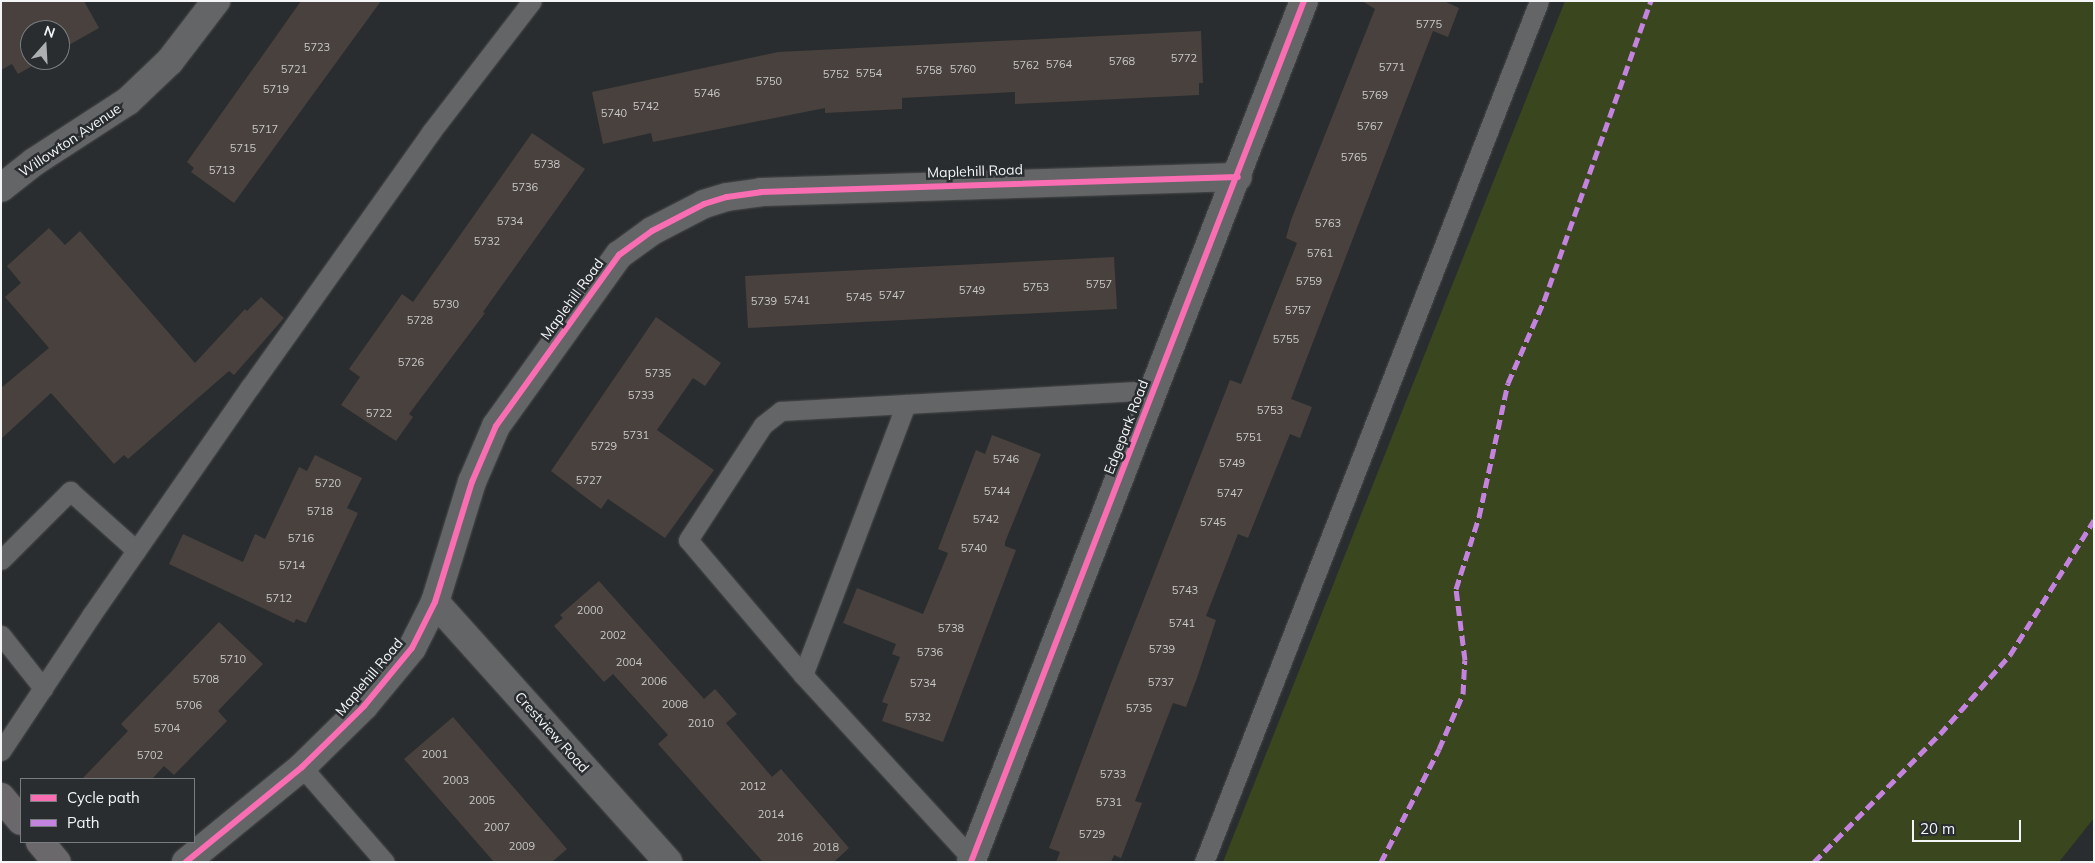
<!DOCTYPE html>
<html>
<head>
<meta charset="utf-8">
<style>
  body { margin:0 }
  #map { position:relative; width:2095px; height:863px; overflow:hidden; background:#2a2d2f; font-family:Mulish,sans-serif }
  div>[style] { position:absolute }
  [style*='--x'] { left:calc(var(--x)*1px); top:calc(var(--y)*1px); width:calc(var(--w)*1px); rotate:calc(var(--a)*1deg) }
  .green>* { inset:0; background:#3a461d }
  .building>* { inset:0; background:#48413d }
  .roads { filter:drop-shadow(0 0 1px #494b4c) drop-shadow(0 0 1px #494b4c) }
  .lane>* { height:19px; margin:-9.5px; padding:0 9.5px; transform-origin:9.5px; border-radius:9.5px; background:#646566 }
  .street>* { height:28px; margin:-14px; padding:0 14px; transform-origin:14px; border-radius:14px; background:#646566 }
  .secondary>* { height:28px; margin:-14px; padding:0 14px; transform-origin:14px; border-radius:14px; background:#6b686b }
  .quiet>* { height:5px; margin-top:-2.5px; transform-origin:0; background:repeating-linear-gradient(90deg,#c483df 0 10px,transparent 0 15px) }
  .cycleway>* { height:6px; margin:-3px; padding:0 3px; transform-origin:3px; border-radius:3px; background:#f96db3 }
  span { translate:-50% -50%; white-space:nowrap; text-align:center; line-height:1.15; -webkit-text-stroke:5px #292d30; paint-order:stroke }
  .number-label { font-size:11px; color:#c8c8c8 }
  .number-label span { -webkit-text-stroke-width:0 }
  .street-label { font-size:14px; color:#f3f5f7 }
  .frame { position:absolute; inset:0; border:2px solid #f3f5f7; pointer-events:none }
  .legend { position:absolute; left:20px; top:778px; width:175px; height:65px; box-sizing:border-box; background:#292d30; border:1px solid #7a7d80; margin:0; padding:6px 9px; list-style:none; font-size:15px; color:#f3f5f7 }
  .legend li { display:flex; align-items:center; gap:10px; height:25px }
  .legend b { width:25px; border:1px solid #7a7d80 }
  .north { position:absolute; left:20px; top:20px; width:50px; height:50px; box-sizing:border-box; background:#292d30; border:1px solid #7a7d80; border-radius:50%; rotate:19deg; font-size:14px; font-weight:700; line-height:20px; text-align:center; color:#f3f5f7 }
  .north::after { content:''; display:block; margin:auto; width:18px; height:22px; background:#adafb1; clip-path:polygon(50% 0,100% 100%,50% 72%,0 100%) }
  .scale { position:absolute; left:1912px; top:820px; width:109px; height:22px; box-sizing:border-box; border:2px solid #f3f5f7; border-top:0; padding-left:6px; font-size:15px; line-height:18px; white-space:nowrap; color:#f3f5f7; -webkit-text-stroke:4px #292d30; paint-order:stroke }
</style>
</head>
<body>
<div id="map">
  <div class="green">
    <div style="clip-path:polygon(1565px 1px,2094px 1px,2094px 818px,2059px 862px,1223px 862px)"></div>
  </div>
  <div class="building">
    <div style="clip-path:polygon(1px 1px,84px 1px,99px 28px,60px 50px,60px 30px,30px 30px,30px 60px,43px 60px,18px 74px,12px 64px,1px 70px)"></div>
    <div style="clip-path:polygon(301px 1px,381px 1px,234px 203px,191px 172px,194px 168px,187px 162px)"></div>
    <div style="clip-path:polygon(1362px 1px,1444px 1px,1459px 8px,1448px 37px,1433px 31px,1291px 399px,1312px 407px,1300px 438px,1290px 434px,1248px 538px,1238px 534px,1206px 616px,1216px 620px,1197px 678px,1186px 707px,1173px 703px,1135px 801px,1142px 803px,1121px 858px,1114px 855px,1111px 862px,1056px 862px,1060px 852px,1049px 848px,1111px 683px,1230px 380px,1241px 384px,1297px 243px,1286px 238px,1291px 220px,1375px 9px)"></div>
    <div style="clip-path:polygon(1201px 31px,1203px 83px,1199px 83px,1199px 95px,1015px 104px,1015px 92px,902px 98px,902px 109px,825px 113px,825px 108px,653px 142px,651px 133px,603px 144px,592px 92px,778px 52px)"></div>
    <div style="clip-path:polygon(532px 133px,585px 169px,483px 312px,485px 313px,409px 414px,413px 417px,396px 441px,341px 405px,360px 377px,349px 369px,402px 294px,413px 302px)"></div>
    <div style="clip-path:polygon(49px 228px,65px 245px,80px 231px,195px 363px,245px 309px,247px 311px,261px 297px,284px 318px,234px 375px,229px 371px,128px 459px,124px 455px,114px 464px,51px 393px,1px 439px,1px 388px,49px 348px,5px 297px,21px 283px,7px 266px)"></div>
    <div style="clip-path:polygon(1114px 257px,1117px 309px,748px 328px,745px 276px)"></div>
    <div style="clip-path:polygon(656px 317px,721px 363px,705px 386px,693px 378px,657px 430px,714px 470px,665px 538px,608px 499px,601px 509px,551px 471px)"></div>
    <div style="clip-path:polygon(992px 435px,1041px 454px,1005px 542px,1005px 546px,1016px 550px,943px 742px,882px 721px,888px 704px,882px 702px,900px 657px,892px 654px,896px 644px,843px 623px,857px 588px,923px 614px,948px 553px,938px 549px,976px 450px,985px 454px)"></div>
    <div style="clip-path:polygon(315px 455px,362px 478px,347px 508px,358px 513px,306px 623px,296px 619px,294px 623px,169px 564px,183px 534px,243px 562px,255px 534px,265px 539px,299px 467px,307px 471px)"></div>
    <div style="clip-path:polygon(599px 581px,704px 699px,715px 689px,737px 714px,726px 723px,772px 777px,781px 769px,849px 848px,834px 862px,763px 862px,658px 744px,668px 735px,613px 674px,604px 682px,554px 626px,563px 618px,560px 615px)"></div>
    <div style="clip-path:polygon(219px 622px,263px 664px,218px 711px,227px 721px,174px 775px,164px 766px,152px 779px,82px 779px,128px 731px,121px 724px)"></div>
    <div style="clip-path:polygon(453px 717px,567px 849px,552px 862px,494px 862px,404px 759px)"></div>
  </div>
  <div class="roads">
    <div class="lane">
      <div style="--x:906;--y:404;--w:290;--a:110.8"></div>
      <div style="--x:803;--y:675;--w:250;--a:47.4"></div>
      <div style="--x:1;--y:560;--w:98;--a:-45"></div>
      <div style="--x:70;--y:491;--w:89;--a:41.8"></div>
      <div style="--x:1;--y:635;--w:68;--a:51.6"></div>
      <div style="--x:803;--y:675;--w:177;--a:-130.4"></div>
      <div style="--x:688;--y:540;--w:137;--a:-56.9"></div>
      <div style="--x:763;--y:425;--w:23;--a:-38"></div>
      <div style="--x:781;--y:411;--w:374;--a:-3.2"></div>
      <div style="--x:1;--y:751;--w:164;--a:-56.4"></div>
      <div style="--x:92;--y:614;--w:277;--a:-55.2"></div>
      <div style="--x:250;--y:387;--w:313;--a:-54.6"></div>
      <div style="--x:431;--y:132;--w:165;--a:-52.4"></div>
      <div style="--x:302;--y:767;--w:126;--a:48.9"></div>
      <div style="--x:1204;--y:862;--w:924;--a:-68.74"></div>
    </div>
    <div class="street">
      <div style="--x:1;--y:188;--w:42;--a:-38.2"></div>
      <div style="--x:34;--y:162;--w:112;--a:-33"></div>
      <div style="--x:128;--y:101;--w:58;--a:-43.6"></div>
      <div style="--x:170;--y:61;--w:76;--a:-52.5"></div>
      <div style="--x:435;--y:602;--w:349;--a:48.1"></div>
      <div style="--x:186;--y:862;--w:150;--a:-39.3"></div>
      <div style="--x:302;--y:767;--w:87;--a:-44.5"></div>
      <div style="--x:364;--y:706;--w:75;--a:-50.4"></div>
      <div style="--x:412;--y:648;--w:51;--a:-63.4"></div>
      <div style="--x:435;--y:602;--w:126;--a:-72.9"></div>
      <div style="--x:472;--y:482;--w:61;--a:-66.8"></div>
      <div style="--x:496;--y:426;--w:211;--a:-54.3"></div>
      <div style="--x:619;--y:255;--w:41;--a:-36"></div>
      <div style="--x:652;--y:231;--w:59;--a:-27.4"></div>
      <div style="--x:704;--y:204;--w:24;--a:-17"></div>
      <div style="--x:727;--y:197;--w:34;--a:-8"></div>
      <div style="--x:761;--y:192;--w:477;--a:-1.8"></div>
      <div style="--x:971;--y:862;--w:923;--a:-68.86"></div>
    </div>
    <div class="secondary">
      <div style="--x:1;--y:797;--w:31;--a:50"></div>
      <div style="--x:40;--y:842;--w:26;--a:50"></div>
    </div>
  </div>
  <div class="quiet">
    <div style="--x:1381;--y:862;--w:127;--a:-62.8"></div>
    <div style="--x:1439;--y:749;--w:60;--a:-66.4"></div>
    <div style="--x:1463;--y:694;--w:34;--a:-87"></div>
    <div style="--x:1465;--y:660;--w:72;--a:-97.2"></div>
    <div style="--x:1456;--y:589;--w:76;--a:-72.3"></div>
    <div style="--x:1479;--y:517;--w:137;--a:-77.8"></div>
    <div style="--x:1508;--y:383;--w:90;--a:-66.3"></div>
    <div style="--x:1544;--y:301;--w:319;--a:-70.4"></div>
    <div style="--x:1814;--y:862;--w:180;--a:-45.5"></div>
    <div style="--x:1940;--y:734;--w:106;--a:-48.5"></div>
    <div style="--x:2010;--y:655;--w:159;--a:-58.1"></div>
  </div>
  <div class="cycleway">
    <div style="--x:186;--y:862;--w:150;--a:-39.3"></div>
    <div style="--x:302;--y:767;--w:87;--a:-44.5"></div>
    <div style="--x:364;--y:706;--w:75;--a:-50.4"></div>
    <div style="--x:412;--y:648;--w:51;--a:-63.4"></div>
    <div style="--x:435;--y:602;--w:126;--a:-72.9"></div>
    <div style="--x:472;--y:482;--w:61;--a:-66.8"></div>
    <div style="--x:496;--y:426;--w:211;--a:-54.3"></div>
    <div style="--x:619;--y:255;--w:41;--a:-36"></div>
    <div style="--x:652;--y:231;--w:59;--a:-27.4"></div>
    <div style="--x:704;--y:204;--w:24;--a:-17"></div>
    <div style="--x:727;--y:197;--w:34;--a:-8"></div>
    <div style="--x:761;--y:192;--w:477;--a:-1.8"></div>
    <div style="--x:971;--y:862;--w:923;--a:-68.86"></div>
  </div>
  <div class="number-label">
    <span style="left:1429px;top:24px">5775</span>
    <span style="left:317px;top:47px">5723</span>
    <span style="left:1184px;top:58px">5772</span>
    <span style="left:1122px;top:61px">5768</span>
    <span style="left:1059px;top:64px">5764</span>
    <span style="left:1026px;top:65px">5762</span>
    <span style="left:1392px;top:67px">5771</span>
    <span style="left:294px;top:69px">5721</span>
    <span style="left:963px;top:69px">5760</span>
    <span style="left:929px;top:70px">5758</span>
    <span style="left:869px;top:73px">5754</span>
    <span style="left:836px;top:74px">5752</span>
    <span style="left:769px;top:81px">5750</span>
    <span style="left:276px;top:89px">5719</span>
    <span style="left:707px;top:93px">5746</span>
    <span style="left:1375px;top:95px">5769</span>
    <span style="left:646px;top:106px">5742</span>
    <span style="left:614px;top:113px">5740</span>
    <span style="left:1370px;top:126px">5767</span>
    <span style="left:265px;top:129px">5717</span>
    <span style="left:243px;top:148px">5715</span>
    <span style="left:1354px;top:157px">5765</span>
    <span style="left:547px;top:164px">5738</span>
    <span style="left:222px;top:170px">5713</span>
    <span style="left:525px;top:187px">5736</span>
    <span style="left:510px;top:221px">5734</span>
    <span style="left:1328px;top:223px">5763</span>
    <span style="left:487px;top:241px">5732</span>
    <span style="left:1320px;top:253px">5761</span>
    <span style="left:1309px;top:281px">5759</span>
    <span style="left:1099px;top:284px">5757</span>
    <span style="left:1036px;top:287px">5753</span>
    <span style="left:972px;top:290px">5749</span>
    <span style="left:892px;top:295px">5747</span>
    <span style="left:859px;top:297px">5745</span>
    <span style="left:797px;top:300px">5741</span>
    <span style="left:764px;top:301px">5739</span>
    <span style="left:446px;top:304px">5730</span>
    <span style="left:1298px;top:310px">5757</span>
    <span style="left:420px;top:320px">5728</span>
    <span style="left:1286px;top:339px">5755</span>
    <span style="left:411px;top:362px">5726</span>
    <span style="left:658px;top:373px">5735</span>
    <span style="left:641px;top:395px">5733</span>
    <span style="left:1270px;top:410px">5753</span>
    <span style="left:379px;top:413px">5722</span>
    <span style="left:636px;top:435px">5731</span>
    <span style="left:1249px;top:437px">5751</span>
    <span style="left:604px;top:446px">5729</span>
    <span style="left:1006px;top:459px">5746</span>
    <span style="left:1232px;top:463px">5749</span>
    <span style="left:589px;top:480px">5727</span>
    <span style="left:328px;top:483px">5720</span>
    <span style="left:997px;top:491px">5744</span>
    <span style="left:1230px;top:493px">5747</span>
    <span style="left:320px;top:511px">5718</span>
    <span style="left:986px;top:519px">5742</span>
    <span style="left:1213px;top:522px">5745</span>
    <span style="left:301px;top:538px">5716</span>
    <span style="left:974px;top:548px">5740</span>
    <span style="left:292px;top:565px">5714</span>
    <span style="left:1185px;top:590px">5743</span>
    <span style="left:279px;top:598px">5712</span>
    <span style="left:590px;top:610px">2000</span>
    <span style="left:1182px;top:623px">5741</span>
    <span style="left:951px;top:628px">5738</span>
    <span style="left:613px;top:635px">2002</span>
    <span style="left:1162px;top:649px">5739</span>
    <span style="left:930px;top:652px">5736</span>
    <span style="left:233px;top:659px">5710</span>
    <span style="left:629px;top:662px">2004</span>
    <span style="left:206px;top:679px">5708</span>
    <span style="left:654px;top:681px">2006</span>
    <span style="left:1161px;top:682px">5737</span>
    <span style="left:923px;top:683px">5734</span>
    <span style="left:675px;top:704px">2008</span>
    <span style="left:189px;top:705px">5706</span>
    <span style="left:1139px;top:708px">5735</span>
    <span style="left:918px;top:717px">5732</span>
    <span style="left:701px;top:723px">2010</span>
    <span style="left:167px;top:728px">5704</span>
    <span style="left:435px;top:754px">2001</span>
    <span style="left:150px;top:755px">5702</span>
    <span style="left:1113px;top:774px">5733</span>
    <span style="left:456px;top:780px">2003</span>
    <span style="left:753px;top:786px">2012</span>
    <span style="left:482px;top:800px">2005</span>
    <span style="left:1109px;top:802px">5731</span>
    <span style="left:771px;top:814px">2014</span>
    <span style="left:497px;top:827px">2007</span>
    <span style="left:1092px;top:834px">5729</span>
    <span style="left:790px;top:837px">2016</span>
    <span style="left:522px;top:846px">2009</span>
    <span style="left:826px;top:847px">2018</span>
  </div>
  <div class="street-label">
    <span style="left:70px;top:140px;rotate:-34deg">Willowton Avenue</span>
    <span style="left:975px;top:171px;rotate:-2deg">Maplehill Road</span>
    <span style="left:572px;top:299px;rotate:-54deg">Maplehill Road</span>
    <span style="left:1126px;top:427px;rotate:-69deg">Edgepark Road</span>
    <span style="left:369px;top:677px;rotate:-50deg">Maplehill Road</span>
    <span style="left:552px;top:732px;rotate:48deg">Crestview Road</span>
  </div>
  <div class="frame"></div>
  <ul class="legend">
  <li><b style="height:6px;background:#f96db3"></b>Cycle path</li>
  <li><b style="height:6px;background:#c483df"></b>Path</li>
  </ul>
  <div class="north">N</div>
  <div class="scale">20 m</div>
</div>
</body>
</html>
